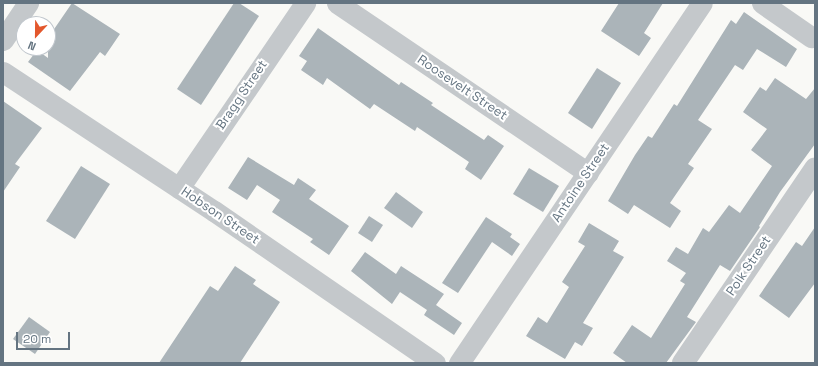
<!DOCTYPE html>
<html>
<head>
<meta charset="utf-8">
<style>
  body { margin:0 }
  #map { position:relative; width:818px; height:366px; overflow:hidden; background:#f9f9f6; font-family:"Space Grotesk",sans-serif }
  div>[style] { position:absolute }
  [style*='--x'] { left:calc(var(--x)*1px); top:calc(var(--y)*1px); width:calc(var(--w)*1px); rotate:calc(var(--a)*1deg) }
  .building>* { inset:0; background:#abb4b9 }
  .minor>* { height:21px; margin:-10.5px; padding:0 10.5px; transform-origin:10.5px; border-radius:10.5px; background:#c4c8cb }
  .tertiary>* { height:22px; margin:-11px; padding:0 11px; transform-origin:11px; border-radius:11px; background:#c4c8cb }
  span { translate:-50% -50%; white-space:nowrap; text-align:center; line-height:1.15; -webkit-text-stroke:4px #fff; paint-order:stroke }
  .street-label { font-size:13px; color:#647481 }
  .frame { position:absolute; inset:0; border:4px solid #647481; pointer-events:none }
  .north { position:absolute; left:16px; top:16px; width:40px; height:40px; box-sizing:border-box; background:#fff; border:1px solid #c1c7cd; border-radius:50%; rotate:202deg; font-size:11px; font-weight:700; line-height:16px; text-align:center; color:#647481 }
  .north::after { content:''; display:block; margin:auto; width:14px; height:18px; background:#e3572c; clip-path:polygon(50% 0,100% 100%,50% 72%,0 100%) }
  .scale { position:absolute; left:16px; top:332px; width:54px; height:18px; box-sizing:border-box; border:2px solid #647481; border-top:0; padding-left:5px; font-size:12px; line-height:14px; white-space:nowrap; color:#647481; -webkit-text-stroke:3px #fff; paint-order:stroke }
</style>
</head>
<body>
<div id="map">
  <div class="building">
    <div style="clip-path:polygon(72px 3px,120px 34px,105px 56px,100px 52px,70px 91px,28px 62px,37px 50px,48px 58px,48px 38px)"></div>
    <div style="clip-path:polygon(234px 3px,239px 3px,259px 16px,201px 105px,177px 89px)"></div>
    <div style="clip-path:polygon(619px 3px,663px 3px,644px 33px,651px 38px,639px 56px,601px 31px)"></div>
    <div style="clip-path:polygon(744px 12px,797px 49px,786px 67px,757px 49px,743px 70px,735px 65px,698px 120px,712px 129px,688px 164px,694px 168px,670px 203px,681px 211px,670px 228px,634px 205px,628px 214px,608px 201px,635px 155px,648px 136px,652px 138px,674px 104px,677px 106px,731px 20px,736px 24px)"></div>
    <div style="clip-path:polygon(318px 28px,399px 85px,401px 82px,433px 103px,431px 105px,484px 140px,488px 135px,504px 146px,481px 180px,465px 169px,469px 162px,417px 127px,415px 131px,374px 104px,370px 109px,327px 78px,323px 85px,301px 70px,307px 61px,299px 56px)"></div>
    <div style="clip-path:polygon(597px 68px,621px 83px,592px 129px,568px 113px)"></div>
    <div style="clip-path:polygon(775px 78px,806px 99px,815px 88px,815px 144px,780px 192px,759px 226px,760px 227px,730px 271px,720px 265px,687px 317px,696px 322px,666px 363px,627px 363px,613px 353px,632px 325px,651px 338px,685px 284px,680px 281px,686px 273px,667px 261px,676px 247px,688px 254px,703px 228px,709px 232px,729px 205px,740px 213px,772px 166px,751px 150px,767px 129px,743px 112px,760px 87px,766px 91px)"></div>
    <div style="clip-path:polygon(3px 101px,42px 128px,15px 164px,20px 167px,3px 192px)"></div>
    <div style="clip-path:polygon(248px 157px,294px 185px,298px 178px,316px 190px,309px 199px,349px 226px,329px 255px,310px 242px,313px 239px,272px 212px,280px 200px,257px 185px,247px 200px,228px 188px)"></div>
    <div style="clip-path:polygon(81px 166px,110px 184px,75px 239px,46px 221px)"></div>
    <div style="clip-path:polygon(529px 168px,559px 186px,543px 212px,513px 194px)"></div>
    <div style="clip-path:polygon(396px 192px,423px 212px,412px 228px,384px 208px)"></div>
    <div style="clip-path:polygon(369px 216px,383px 225px,372px 242px,358px 233px)"></div>
    <div style="clip-path:polygon(486px 217px,512px 234px,510px 237px,520px 244px,512px 256px,492px 242px,458px 293px,442px 283px)"></div>
    <div style="clip-path:polygon(589px 223px,619px 241px,613px 251px,624px 257px,583px 323px,593px 328px,582px 346px,575px 342px,565px 359px,526px 336px,538px 317px,547px 323px,569px 287px,562px 282px,585px 246px,578px 242px)"></div>
    <div style="clip-path:polygon(815px 227px,815px 283px,789px 318px,759px 296px,796px 242px,802px 246px)"></div>
    <div style="clip-path:polygon(365px 252px,396px 274px,401px 266px,444px 294px,436px 305px,462px 323px,454px 335px,424px 315px,427px 310px,400px 292px,392px 304px,351px 271px)"></div>
    <div style="clip-path:polygon(235px 266px,256px 280px,253px 284px,280px 302px,240px 363px,159px 363px,210px 286px,218px 291px)"></div>
    <div style="clip-path:polygon(29px 317px,50px 332px,35px 354px,13px 339px)"></div>
  </div>
  <div class="minor">
    <div style="--x:337;--y:3;--w:303;--a:34.1"></div>
    <div style="--x:762;--y:3;--w:60;--a:34.8"></div>
    <div style="--x:3;--y:40;--w:45;--a:-56"></div>
    <div style="--x:3;--y:72;--w:253;--a:33.4"></div>
    <div style="--x:214;--y:211;--w:268;--a:34.5"></div>
    <div style="--x:179;--y:188;--w:224;--a:-55.7"></div>
    <div style="--x:459;--y:363;--w:434;--a:-56"></div>
  </div>
  <div class="tertiary">
    <div style="--x:683;--y:363;--w:235;--a:-55.8"></div>
  </div>
  <div class="street-label">
    <span style="left:462px;top:88px;rotate:34deg">Roosevelt Street</span>
    <span style="left:242px;top:95px;rotate:-56deg">Bragg Street</span>
    <span style="left:581px;top:183px;rotate:-56deg">Antoine Street</span>
    <span style="left:220px;top:216px;rotate:34deg">Hobson Street</span>
    <span style="left:749px;top:266px;rotate:-56deg">Polk Street</span>
  </div>
  <div class="frame"></div>
  <div class="north">N</div>
  <div class="scale">20 m</div>
</div>
</body>
</html>
